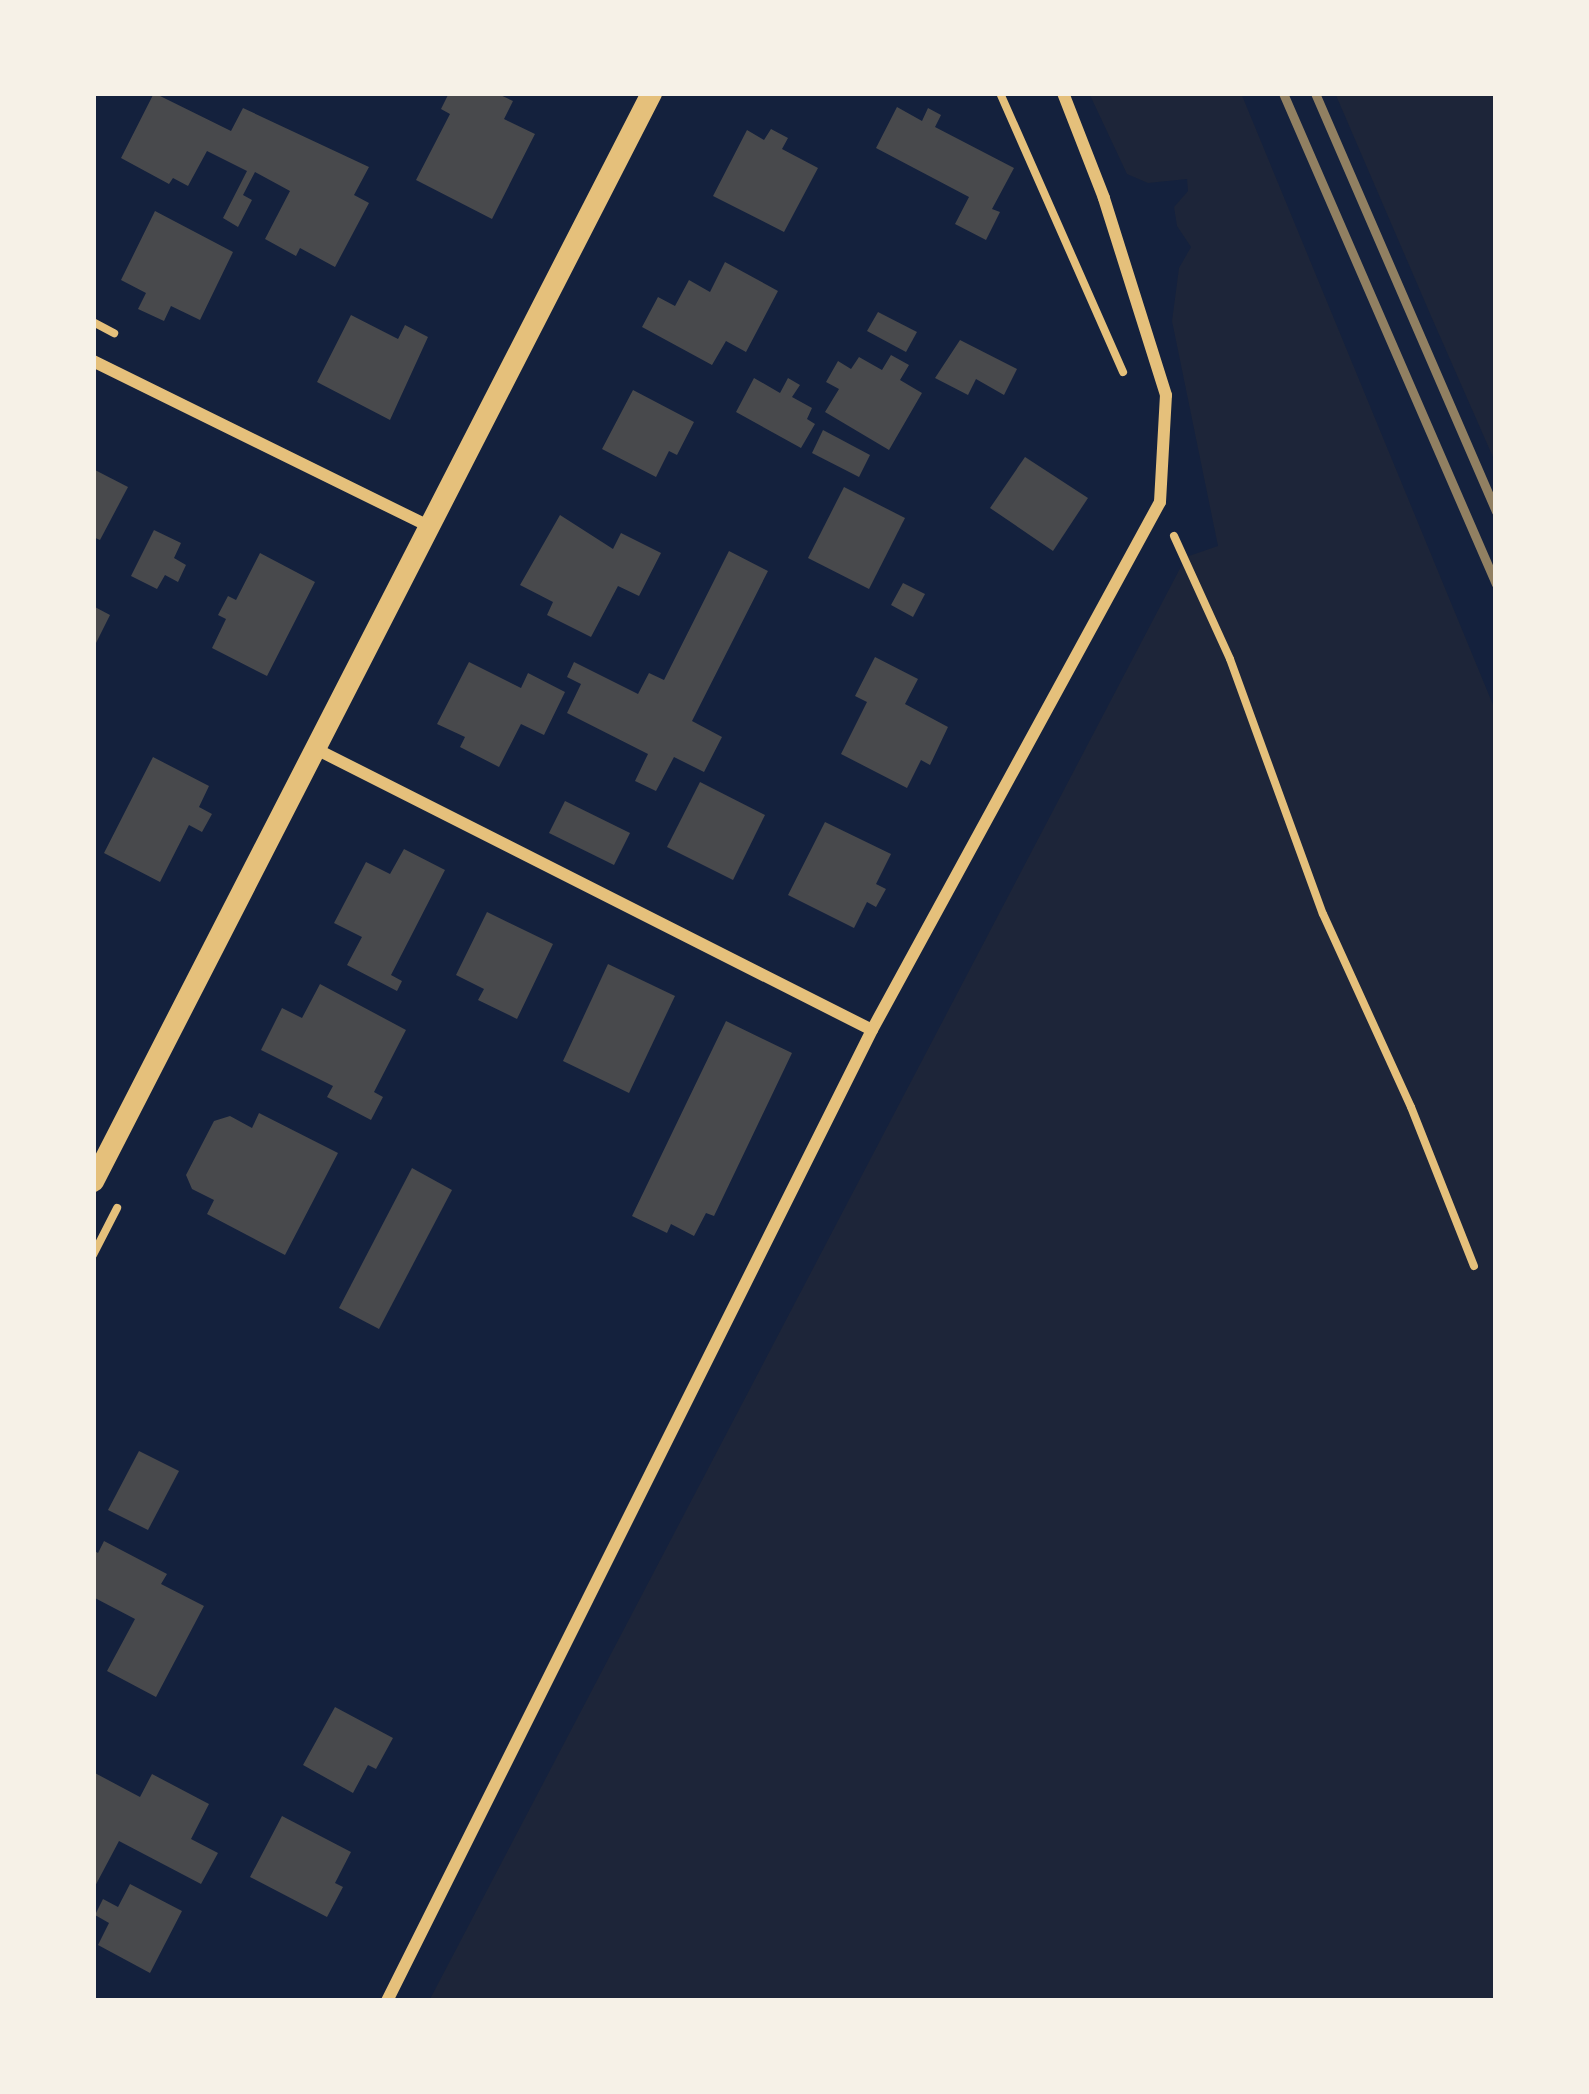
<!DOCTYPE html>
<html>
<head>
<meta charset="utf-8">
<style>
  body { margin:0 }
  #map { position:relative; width:1589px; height:2094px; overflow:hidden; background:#14213d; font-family:"IBM Plex Sans",sans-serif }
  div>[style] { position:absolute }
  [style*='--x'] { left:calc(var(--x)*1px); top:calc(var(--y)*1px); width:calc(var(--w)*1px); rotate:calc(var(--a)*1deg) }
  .green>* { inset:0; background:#1d2539 }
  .building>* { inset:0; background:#48494c }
  .path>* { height:8px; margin:-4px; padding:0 4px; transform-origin:4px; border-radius:4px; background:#e5c07b }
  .minor>* { height:12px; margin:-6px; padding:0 6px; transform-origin:6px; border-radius:6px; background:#e5c07b }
  .tertiary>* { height:21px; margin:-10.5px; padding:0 10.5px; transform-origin:10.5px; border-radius:10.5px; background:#e5c07b }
  .rail>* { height:9px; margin:-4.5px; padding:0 4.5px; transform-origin:4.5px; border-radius:4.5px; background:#918062 }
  span { translate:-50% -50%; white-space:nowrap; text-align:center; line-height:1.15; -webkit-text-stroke:12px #f6f1e7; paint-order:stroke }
  .frame { position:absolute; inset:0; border:96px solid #f6f1e7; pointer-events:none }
</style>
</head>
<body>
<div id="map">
  <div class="green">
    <div style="clip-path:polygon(1089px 93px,1241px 93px,1496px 712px,1496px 2001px,429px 2001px,1186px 557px,1218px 546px,1172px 321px,1179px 268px,1191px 247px,1177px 226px,1174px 207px,1188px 191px,1187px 179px,1148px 183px,1127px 174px)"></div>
    <div style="clip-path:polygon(1335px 93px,1496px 93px,1496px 464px,1431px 316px)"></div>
  </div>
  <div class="building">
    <div style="clip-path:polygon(154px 93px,231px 131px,243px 108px,369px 167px,354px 195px,369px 203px,335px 267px,300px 248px,296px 256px,265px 239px,290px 191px,255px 172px,243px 195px,252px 200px,238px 227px,223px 218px,247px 171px,207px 151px,188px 186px,173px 178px,169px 184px,121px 158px)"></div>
    <div style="clip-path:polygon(449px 93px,496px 93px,513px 101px,504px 119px,535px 134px,492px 219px,416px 180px,450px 114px,441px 109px)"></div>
    <div style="clip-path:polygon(897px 107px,922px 121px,928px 108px,941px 115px,935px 127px,1014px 168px,992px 209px,1000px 212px,986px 240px,955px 224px,969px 197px,876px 148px)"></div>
    <div style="clip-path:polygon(771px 129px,788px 138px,782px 149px,818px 168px,784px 232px,713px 196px,747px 130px,764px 140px)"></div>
    <div style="clip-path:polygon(155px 211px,233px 252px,200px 320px,171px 306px,164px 321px,138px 309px,146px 293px,121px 280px)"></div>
    <div style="clip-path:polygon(725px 262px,778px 291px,746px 352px,726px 341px,712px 365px,642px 327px,658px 297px,675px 306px,689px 280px,710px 292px)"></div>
    <div style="clip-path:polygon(878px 312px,917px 332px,906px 352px,867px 331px)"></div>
    <div style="clip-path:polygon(351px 315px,398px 339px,405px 325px,428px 337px,390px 420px,317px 382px)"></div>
    <div style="clip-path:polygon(960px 340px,1017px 369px,1004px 395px,976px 379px,968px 395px,935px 378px)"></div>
    <div style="clip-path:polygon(891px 355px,909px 365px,900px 380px,922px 393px,889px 450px,825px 412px,839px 389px,826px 382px,838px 361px,851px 369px,859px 357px,882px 370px)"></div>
    <div style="clip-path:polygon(754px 378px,780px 393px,788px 378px,800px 385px,792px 397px,812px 408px,807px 419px,815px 424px,801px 448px,736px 412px)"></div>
    <div style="clip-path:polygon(633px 390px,694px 422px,677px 455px,669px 451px,656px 477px,602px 449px)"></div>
    <div style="clip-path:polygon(823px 430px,870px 455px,859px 477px,812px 453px)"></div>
    <div style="clip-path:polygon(1025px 457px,1088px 498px,1053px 551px,990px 508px)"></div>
    <div style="clip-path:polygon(95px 470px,128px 487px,100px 540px,93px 537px)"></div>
    <div style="clip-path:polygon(844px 487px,905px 518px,869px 589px,808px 558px)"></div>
    <div style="clip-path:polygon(560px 515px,613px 549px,621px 533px,661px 553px,639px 596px,618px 586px,591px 637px,547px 615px,553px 602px,520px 585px)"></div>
    <div style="clip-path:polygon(154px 530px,181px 543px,174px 558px,186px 565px,178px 582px,165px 575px,157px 589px,131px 576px)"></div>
    <div style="clip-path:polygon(729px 551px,768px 571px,692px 721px,722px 737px,704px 772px,674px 757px,656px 791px,635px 781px,648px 754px,567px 713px,581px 684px,567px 677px,574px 662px,638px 694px,649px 673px,664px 680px)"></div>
    <div style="clip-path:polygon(260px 553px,315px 582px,267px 676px,212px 648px,226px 619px,218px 615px,228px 596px,236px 600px)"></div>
    <div style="clip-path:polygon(903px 583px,925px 594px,913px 617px,891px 605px)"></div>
    <div style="clip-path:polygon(93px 606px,110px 615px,93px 649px)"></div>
    <div style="clip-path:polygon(875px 657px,918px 679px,905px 704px,948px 727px,930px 765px,921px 760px,907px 788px,841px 754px,867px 702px,855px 696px)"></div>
    <div style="clip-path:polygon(469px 662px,521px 688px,528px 673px,565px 692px,544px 735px,521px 724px,499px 767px,460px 747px,465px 737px,437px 724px)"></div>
    <div style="clip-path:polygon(153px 757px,209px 786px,199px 807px,212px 814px,202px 832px,189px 825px,160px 882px,104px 853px)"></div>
    <div style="clip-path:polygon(700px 782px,765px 815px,733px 880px,667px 847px)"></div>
    <div style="clip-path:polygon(565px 801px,630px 833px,614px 865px,549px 833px)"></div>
    <div style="clip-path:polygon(825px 822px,891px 854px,876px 884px,886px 889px,876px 907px,867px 902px,854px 928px,788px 895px)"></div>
    <div style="clip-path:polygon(404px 849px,445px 870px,391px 975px,402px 981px,397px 991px,347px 965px,362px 937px,334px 923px,366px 862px,390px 874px)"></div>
    <div style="clip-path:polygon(487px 912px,553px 944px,517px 1019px,478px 1000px,484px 989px,456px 975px)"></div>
    <div style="clip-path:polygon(608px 964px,675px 996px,629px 1093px,563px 1061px)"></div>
    <div style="clip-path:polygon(320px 984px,406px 1030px,374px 1092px,383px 1097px,371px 1120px,327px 1097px,333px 1086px,261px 1050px,282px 1008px,302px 1018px)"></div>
    <div style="clip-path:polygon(726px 1021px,792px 1053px,714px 1216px,706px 1213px,694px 1236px,671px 1224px,667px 1233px,632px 1216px)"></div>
    <div style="clip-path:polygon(259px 1113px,338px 1153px,285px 1255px,207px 1214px,214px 1200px,192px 1189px,186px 1175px,214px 1121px,230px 1116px,252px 1128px)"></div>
    <div style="clip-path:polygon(412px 1168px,452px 1190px,379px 1329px,339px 1308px)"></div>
    <div style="clip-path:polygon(139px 1451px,179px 1471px,148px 1530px,108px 1510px)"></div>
    <div style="clip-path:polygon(104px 1541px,167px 1574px,161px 1584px,204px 1606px,156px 1697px,107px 1671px,135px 1619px,93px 1597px,93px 1550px,98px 1553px)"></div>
    <div style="clip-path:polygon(335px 1707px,393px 1738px,376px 1769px,368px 1765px,353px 1793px,303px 1765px)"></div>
    <div style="clip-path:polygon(93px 1772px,140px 1797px,152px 1774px,209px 1804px,191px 1839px,218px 1853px,201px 1884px,119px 1841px,93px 1890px)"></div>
    <div style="clip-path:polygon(282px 1816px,351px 1852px,335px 1883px,343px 1887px,327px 1917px,250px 1877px)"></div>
    <div style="clip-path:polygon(130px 1884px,182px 1911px,150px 1973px,98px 1945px,109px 1923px,95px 1915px,103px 1899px,118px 1907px)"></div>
  </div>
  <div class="path">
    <div style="--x:1000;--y:93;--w:305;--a:66.2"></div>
    <div style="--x:93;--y:322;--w:24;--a:28"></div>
    <div style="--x:1174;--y:536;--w:135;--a:65.5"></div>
    <div style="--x:1230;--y:659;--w:271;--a:70"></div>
    <div style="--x:1323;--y:914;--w:212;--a:65.5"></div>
    <div style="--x:1411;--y:1107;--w:171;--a:68.4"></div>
    <div style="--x:93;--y:1255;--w:53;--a:-62.9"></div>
  </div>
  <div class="minor">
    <div style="--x:93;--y:361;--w:372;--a:26.2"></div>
    <div style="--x:314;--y:748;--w:625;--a:26.81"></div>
    <div style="--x:387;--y:2001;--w:1085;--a:-63.46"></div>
    <div style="--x:872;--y:1030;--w:601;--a:-61.39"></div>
    <div style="--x:1160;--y:502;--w:107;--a:-86.8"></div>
    <div style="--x:1166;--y:395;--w:207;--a:-107.5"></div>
    <div style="--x:1104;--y:198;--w:113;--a:-111.3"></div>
  </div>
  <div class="tertiary">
    <div style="--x:93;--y:1181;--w:1223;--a:-62.85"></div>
  </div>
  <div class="rail">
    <div style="--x:1283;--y:93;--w:535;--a:66.55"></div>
    <div style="--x:1315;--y:93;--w:456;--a:66.6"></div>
  </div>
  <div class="frame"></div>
</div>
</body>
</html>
